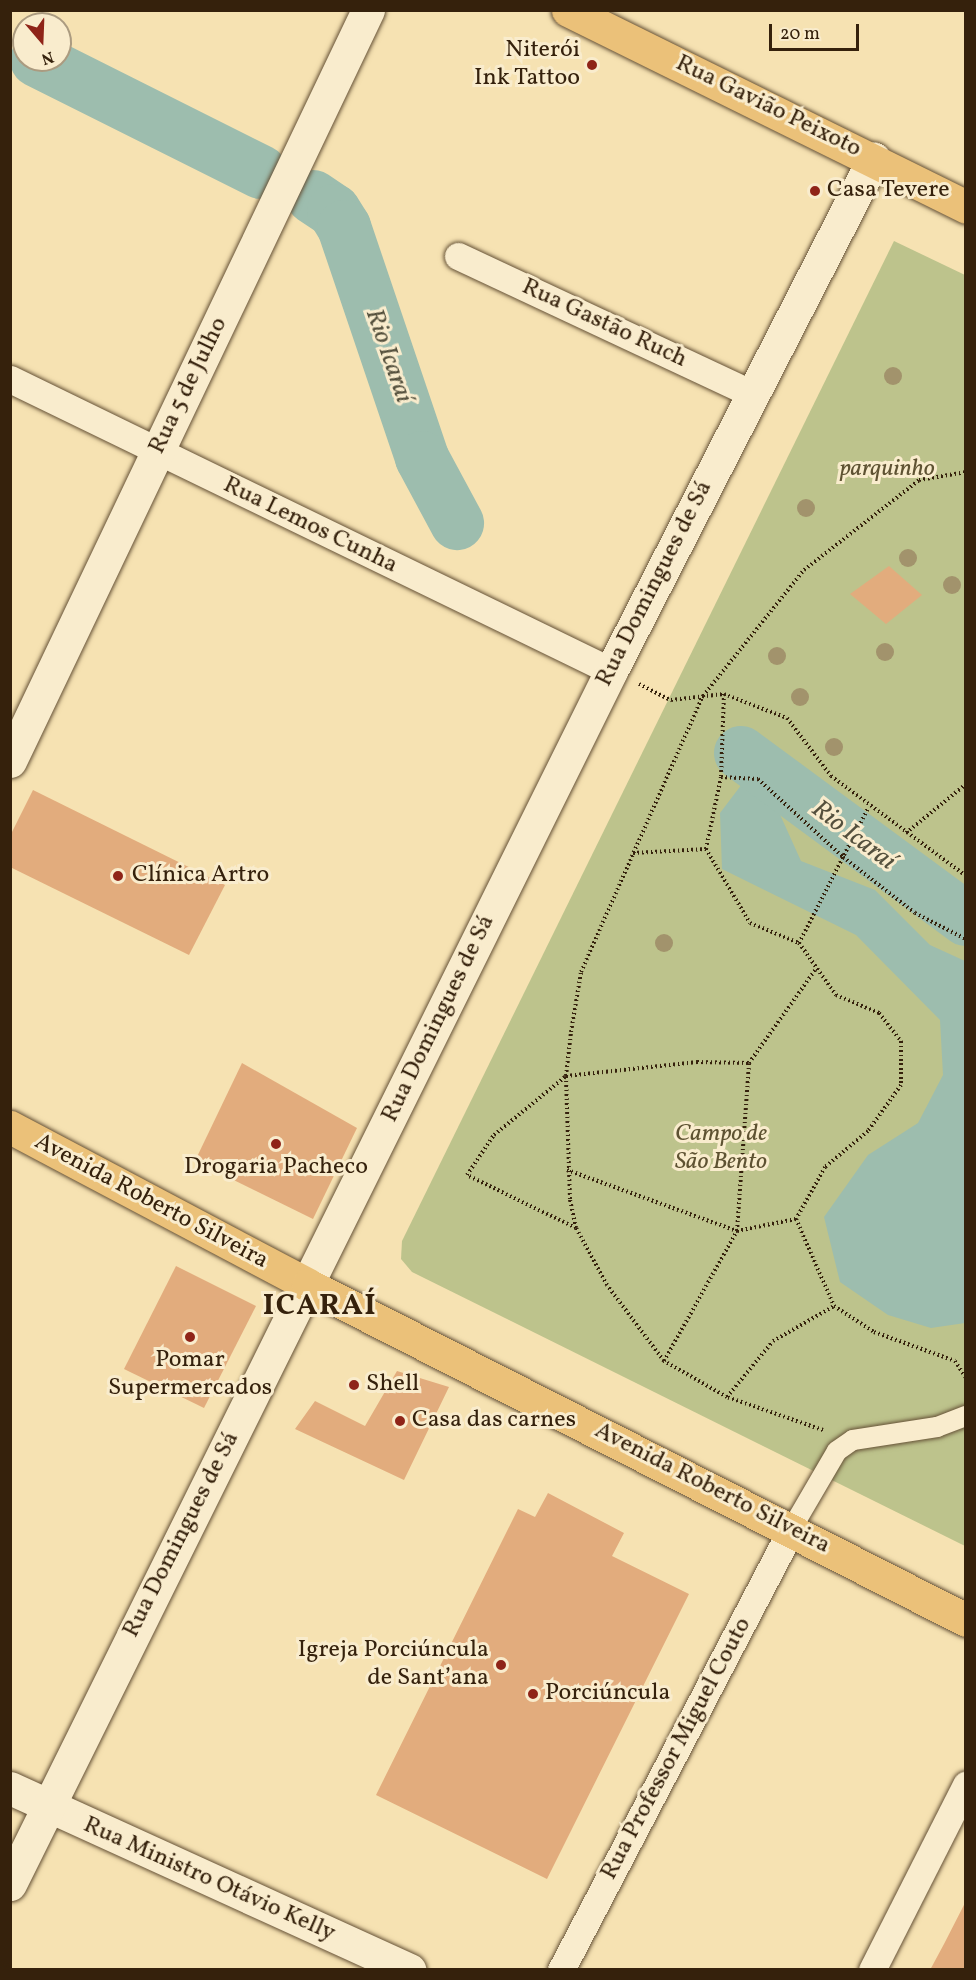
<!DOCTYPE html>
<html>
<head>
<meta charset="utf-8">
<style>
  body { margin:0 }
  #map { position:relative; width:976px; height:1980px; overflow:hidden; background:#f6e2b2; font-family:Vollkorn,serif }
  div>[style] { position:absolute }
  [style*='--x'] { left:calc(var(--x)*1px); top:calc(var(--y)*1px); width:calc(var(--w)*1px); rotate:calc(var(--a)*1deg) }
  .green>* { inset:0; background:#bdc38c }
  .water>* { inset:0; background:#9dbdae }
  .river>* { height:54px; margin:-27px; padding:0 27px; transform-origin:27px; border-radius:27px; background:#9dbdae }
  .building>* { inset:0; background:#e2ac7d }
  .path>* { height:4px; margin-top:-2px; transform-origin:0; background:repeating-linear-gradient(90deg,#35210c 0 1.5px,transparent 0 4.5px) }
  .roads { filter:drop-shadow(0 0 2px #655136) drop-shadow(0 0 2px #655136) }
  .pedestrian>* { height:20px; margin:-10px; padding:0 10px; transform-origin:10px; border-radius:10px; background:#f9eccd }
  .minor>* { height:27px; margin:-13.5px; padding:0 13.5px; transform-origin:13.5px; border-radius:13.5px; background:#f9eccd }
  .tertiary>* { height:33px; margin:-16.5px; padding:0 16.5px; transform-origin:16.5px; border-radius:16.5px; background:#f9eccd }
  .primary>* { height:33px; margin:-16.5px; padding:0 16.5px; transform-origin:16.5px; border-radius:16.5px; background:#ebc179 }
  .trees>* { width:18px; height:18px; margin:-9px; border-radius:50%; background:#a2936c }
  .dots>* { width:16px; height:16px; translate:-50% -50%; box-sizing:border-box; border:3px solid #f9eccd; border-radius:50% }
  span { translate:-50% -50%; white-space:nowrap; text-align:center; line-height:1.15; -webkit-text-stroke:6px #f9eccd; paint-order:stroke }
  .poi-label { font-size:24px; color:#35210c }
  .right { translate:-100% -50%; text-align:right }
  .left { translate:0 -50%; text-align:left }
  .street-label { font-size:24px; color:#35210c }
  .park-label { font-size:24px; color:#5e5232; font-style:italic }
  .water-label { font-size:26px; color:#54503d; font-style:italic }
  .district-label { font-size:30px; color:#35210c; font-weight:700; letter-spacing:1.5px }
  .frame { position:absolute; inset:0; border:12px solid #35210c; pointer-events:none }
  .north { position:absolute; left:12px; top:12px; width:60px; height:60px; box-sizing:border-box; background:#f9eccd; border:2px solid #ab9b80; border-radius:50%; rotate:161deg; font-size:16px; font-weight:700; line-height:24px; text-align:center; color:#35210c }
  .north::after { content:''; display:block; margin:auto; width:21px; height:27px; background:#8f2418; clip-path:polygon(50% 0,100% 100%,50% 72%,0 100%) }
  .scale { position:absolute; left:769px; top:24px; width:90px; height:27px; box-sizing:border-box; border:3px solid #35210c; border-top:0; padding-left:8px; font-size:18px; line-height:21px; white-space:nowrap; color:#35210c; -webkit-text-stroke:4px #f9eccd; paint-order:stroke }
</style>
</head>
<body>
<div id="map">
  <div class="green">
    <div style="clip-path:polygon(894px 241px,965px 275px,965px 1546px,412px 1272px,401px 1259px,402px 1241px)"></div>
  </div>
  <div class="water">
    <div style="clip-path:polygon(742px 784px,773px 799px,801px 861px,875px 890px,930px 945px,965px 961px,965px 1323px,931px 1328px,888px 1315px,840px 1282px,824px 1217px,868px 1155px,918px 1123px,943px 1075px,940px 1020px,856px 935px,722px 869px,720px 813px)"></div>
  </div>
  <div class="river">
    <div style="--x:37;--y:60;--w:250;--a:26.6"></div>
    <div style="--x:313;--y:197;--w:25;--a:34"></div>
    <div style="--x:334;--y:211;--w:19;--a:58"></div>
    <div style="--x:344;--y:227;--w:244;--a:71.3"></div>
    <div style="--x:422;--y:458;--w:74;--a:61.7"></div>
    <div style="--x:741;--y:753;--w:280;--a:36.4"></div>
  </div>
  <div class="building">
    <div style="clip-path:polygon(889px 566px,922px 595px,886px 624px,850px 594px)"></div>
    <div style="clip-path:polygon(33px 790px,225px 885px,189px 955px,10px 867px,10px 836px)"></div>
    <div style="clip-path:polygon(242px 1063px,357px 1128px,313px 1219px,195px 1161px)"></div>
    <div style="clip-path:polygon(176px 1266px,256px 1306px,204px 1408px,124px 1369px)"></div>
    <div style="clip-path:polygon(397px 1371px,449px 1387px,404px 1480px,295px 1429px,315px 1401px,365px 1426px)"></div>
    <div style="clip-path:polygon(548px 1493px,624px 1533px,612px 1556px,689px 1594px,547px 1879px,376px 1795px,518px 1509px,535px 1517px)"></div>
    <div style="clip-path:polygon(966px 1901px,966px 1970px,930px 1970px,944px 1944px)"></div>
  </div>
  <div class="path">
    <div style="--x:639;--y:684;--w:36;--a:27"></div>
    <div style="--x:671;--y:700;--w:53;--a:-6.5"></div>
    <div style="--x:724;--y:694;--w:67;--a:20.9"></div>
    <div style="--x:787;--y:718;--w:73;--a:52.8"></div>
    <div style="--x:831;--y:776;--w:168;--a:36.5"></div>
    <div style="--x:724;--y:694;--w:83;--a:92.1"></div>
    <div style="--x:721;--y:777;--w:74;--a:101.8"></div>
    <div style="--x:706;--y:849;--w:86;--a:59.3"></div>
    <div style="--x:750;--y:923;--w:53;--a:22.2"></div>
    <div style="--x:799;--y:943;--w:64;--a:54.6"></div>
    <div style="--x:836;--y:995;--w:47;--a:22.7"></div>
    <div style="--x:879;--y:1013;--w:36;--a:52"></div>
    <div style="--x:901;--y:1041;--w:44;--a:90"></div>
    <div style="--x:901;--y:1085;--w:57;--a:125.7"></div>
    <div style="--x:868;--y:1131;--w:56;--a:140.1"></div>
    <div style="--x:825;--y:1167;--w:60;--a:119.1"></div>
    <div style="--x:796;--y:1219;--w:95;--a:66.4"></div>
    <div style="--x:834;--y:1306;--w:48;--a:33"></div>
    <div style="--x:874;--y:1332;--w:86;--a:19.7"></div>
    <div style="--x:955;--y:1361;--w:20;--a:57"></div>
    <div style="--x:721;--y:777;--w:37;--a:3"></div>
    <div style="--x:758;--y:779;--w:115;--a:42.5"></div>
    <div style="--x:843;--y:857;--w:91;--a:37.9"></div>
    <div style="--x:915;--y:913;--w:57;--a:27"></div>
    <div style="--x:906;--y:833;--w:77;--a:-39.2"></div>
    <div style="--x:633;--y:853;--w:73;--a:-3.1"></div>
    <div style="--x:799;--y:943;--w:152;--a:-62.9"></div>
    <div style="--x:567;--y:1170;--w:181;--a:19.7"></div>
    <div style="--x:737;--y:1231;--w:60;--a:-11.5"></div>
    <div style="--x:576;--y:1228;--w:121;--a:-154.1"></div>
    <div style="--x:467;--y:1175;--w:48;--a:-56"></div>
    <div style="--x:494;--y:1135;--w:93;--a:-39.3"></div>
    <div style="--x:566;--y:1076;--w:132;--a:-6.1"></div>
    <div style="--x:697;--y:1062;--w:52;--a:1.1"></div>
    <div style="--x:664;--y:1361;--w:149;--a:-60.7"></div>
    <div style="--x:737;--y:1231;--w:168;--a:-85.9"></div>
    <div style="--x:749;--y:1063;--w:114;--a:-54.6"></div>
    <div style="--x:727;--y:1397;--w:72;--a:-50.6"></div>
    <div style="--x:773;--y:1341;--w:70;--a:-29.8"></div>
    <div style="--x:823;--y:1430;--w:102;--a:-161"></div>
    <div style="--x:727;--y:1397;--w:73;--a:-150.3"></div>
    <div style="--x:664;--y:1361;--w:95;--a:-126.9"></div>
    <div style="--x:607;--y:1285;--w:65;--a:-118.5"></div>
    <div style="--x:576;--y:1228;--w:30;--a:-102"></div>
    <div style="--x:570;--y:1199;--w:123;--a:-91.9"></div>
    <div style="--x:566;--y:1076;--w:44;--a:-83.5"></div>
    <div style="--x:571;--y:1032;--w:61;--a:-80.5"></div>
    <div style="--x:581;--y:972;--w:302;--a:-66.2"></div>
    <div style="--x:703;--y:696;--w:161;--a:-51.3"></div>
    <div style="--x:804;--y:570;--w:146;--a:-38"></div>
    <div style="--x:919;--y:480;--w:48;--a:-9.7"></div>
  </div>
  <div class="roads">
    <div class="pedestrian">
      <div style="--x:792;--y:1528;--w:89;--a:-59.7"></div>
      <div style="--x:837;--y:1451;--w:19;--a:-35"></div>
      <div style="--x:853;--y:1440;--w:85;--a:-8.8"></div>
      <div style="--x:937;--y:1427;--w:31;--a:-21"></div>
    </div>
    <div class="minor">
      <div style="--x:458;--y:256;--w:323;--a:25.1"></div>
      <div style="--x:10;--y:379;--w:668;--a:25.91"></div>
      <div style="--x:561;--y:1970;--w:499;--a:-62.4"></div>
      <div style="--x:872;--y:1970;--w:208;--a:-63.1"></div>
    </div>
    <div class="tertiary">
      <div style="--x:10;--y:761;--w:832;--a:-64.51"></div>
      <div style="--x:10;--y:1788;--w:439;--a:24.5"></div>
      <div style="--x:10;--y:1884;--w:1354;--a:-63.64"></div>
      <div style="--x:611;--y:671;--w:576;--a:-62.86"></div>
    </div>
    <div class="primary">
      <div style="--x:568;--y:10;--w:444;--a:26.3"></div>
      <div style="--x:10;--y:1127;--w:337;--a:27.9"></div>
      <div style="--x:308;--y:1285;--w:738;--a:26.98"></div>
    </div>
  </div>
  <div class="trees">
    <div style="left:893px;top:376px"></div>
    <div style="left:806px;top:508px"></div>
    <div style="left:908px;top:558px"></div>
    <div style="left:952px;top:585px"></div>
    <div style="left:885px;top:652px"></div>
    <div style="left:777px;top:656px"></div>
    <div style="left:800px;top:697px"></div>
    <div style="left:834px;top:747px"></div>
    <div style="left:664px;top:943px"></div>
  </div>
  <div class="dots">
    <div style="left:592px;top:65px;background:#8f2418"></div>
    <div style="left:815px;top:191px;background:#8f2418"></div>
    <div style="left:118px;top:876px;background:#8f2418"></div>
    <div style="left:276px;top:1144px;background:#8f2418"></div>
    <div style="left:190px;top:1337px;background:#8f2418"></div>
    <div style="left:354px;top:1385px;background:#8f2418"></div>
    <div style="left:400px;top:1421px;background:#8f2418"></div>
    <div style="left:501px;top:1665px;background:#8f2418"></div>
    <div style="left:533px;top:1694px;background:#8f2418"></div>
  </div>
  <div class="poi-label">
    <span class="right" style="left:580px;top:65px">Niterói<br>Ink Tattoo</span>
    <span class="left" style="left:827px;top:191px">Casa Tevere</span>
    <span class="left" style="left:132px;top:876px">Clínica Artro</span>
    <span style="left:276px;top:1168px">Drogaria Pacheco</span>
    <span style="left:190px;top:1375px">Pomar<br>Supermercados</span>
    <span class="left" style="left:366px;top:1385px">Shell</span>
    <span class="left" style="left:412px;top:1421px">Casa das carnes</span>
    <span class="right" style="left:489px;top:1665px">Igreja Porciúncula<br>de Sant’ana</span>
    <span class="left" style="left:545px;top:1694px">Porciúncula</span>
  </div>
  <div class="street-label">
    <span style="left:768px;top:107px;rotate:26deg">Rua Gavião Peixoto</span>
    <span style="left:604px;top:324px;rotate:25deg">Rua Gastão Ruch</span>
    <span style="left:189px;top:386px;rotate:-64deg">Rua 5 de Julho</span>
    <span style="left:310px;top:526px;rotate:26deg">Rua Lemos Cunha</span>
    <span style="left:655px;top:584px;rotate:-63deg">Rua Domingues de Sá</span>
    <span style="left:439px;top:1019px;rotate:-64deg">Rua Domingues de Sá</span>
    <span style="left:151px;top:1202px;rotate:28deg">Avenida Roberto Silveira</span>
    <span style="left:712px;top:1489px;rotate:27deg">Avenida Roberto Silveira</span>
    <span style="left:182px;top:1535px;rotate:-63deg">Rua Domingues de Sá</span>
    <span style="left:677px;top:1749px;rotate:-62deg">Rua Professor Miguel Couto</span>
    <span style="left:209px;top:1880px;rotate:24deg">Rua Ministro Otávio Kelly</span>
  </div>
  <div class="park-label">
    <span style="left:887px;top:470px">parquinho</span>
    <span style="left:721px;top:1149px">Campo de<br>São Bento</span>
  </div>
  <div class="water-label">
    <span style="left:388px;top:356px;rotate:71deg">Rio Icaraí</span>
    <span style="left:853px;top:836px;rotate:37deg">Rio Icaraí</span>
  </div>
  <div class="district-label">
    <span style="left:320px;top:1306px">ICARAÍ</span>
  </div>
  <div class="frame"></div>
  <div class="north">N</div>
  <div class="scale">20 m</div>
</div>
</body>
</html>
